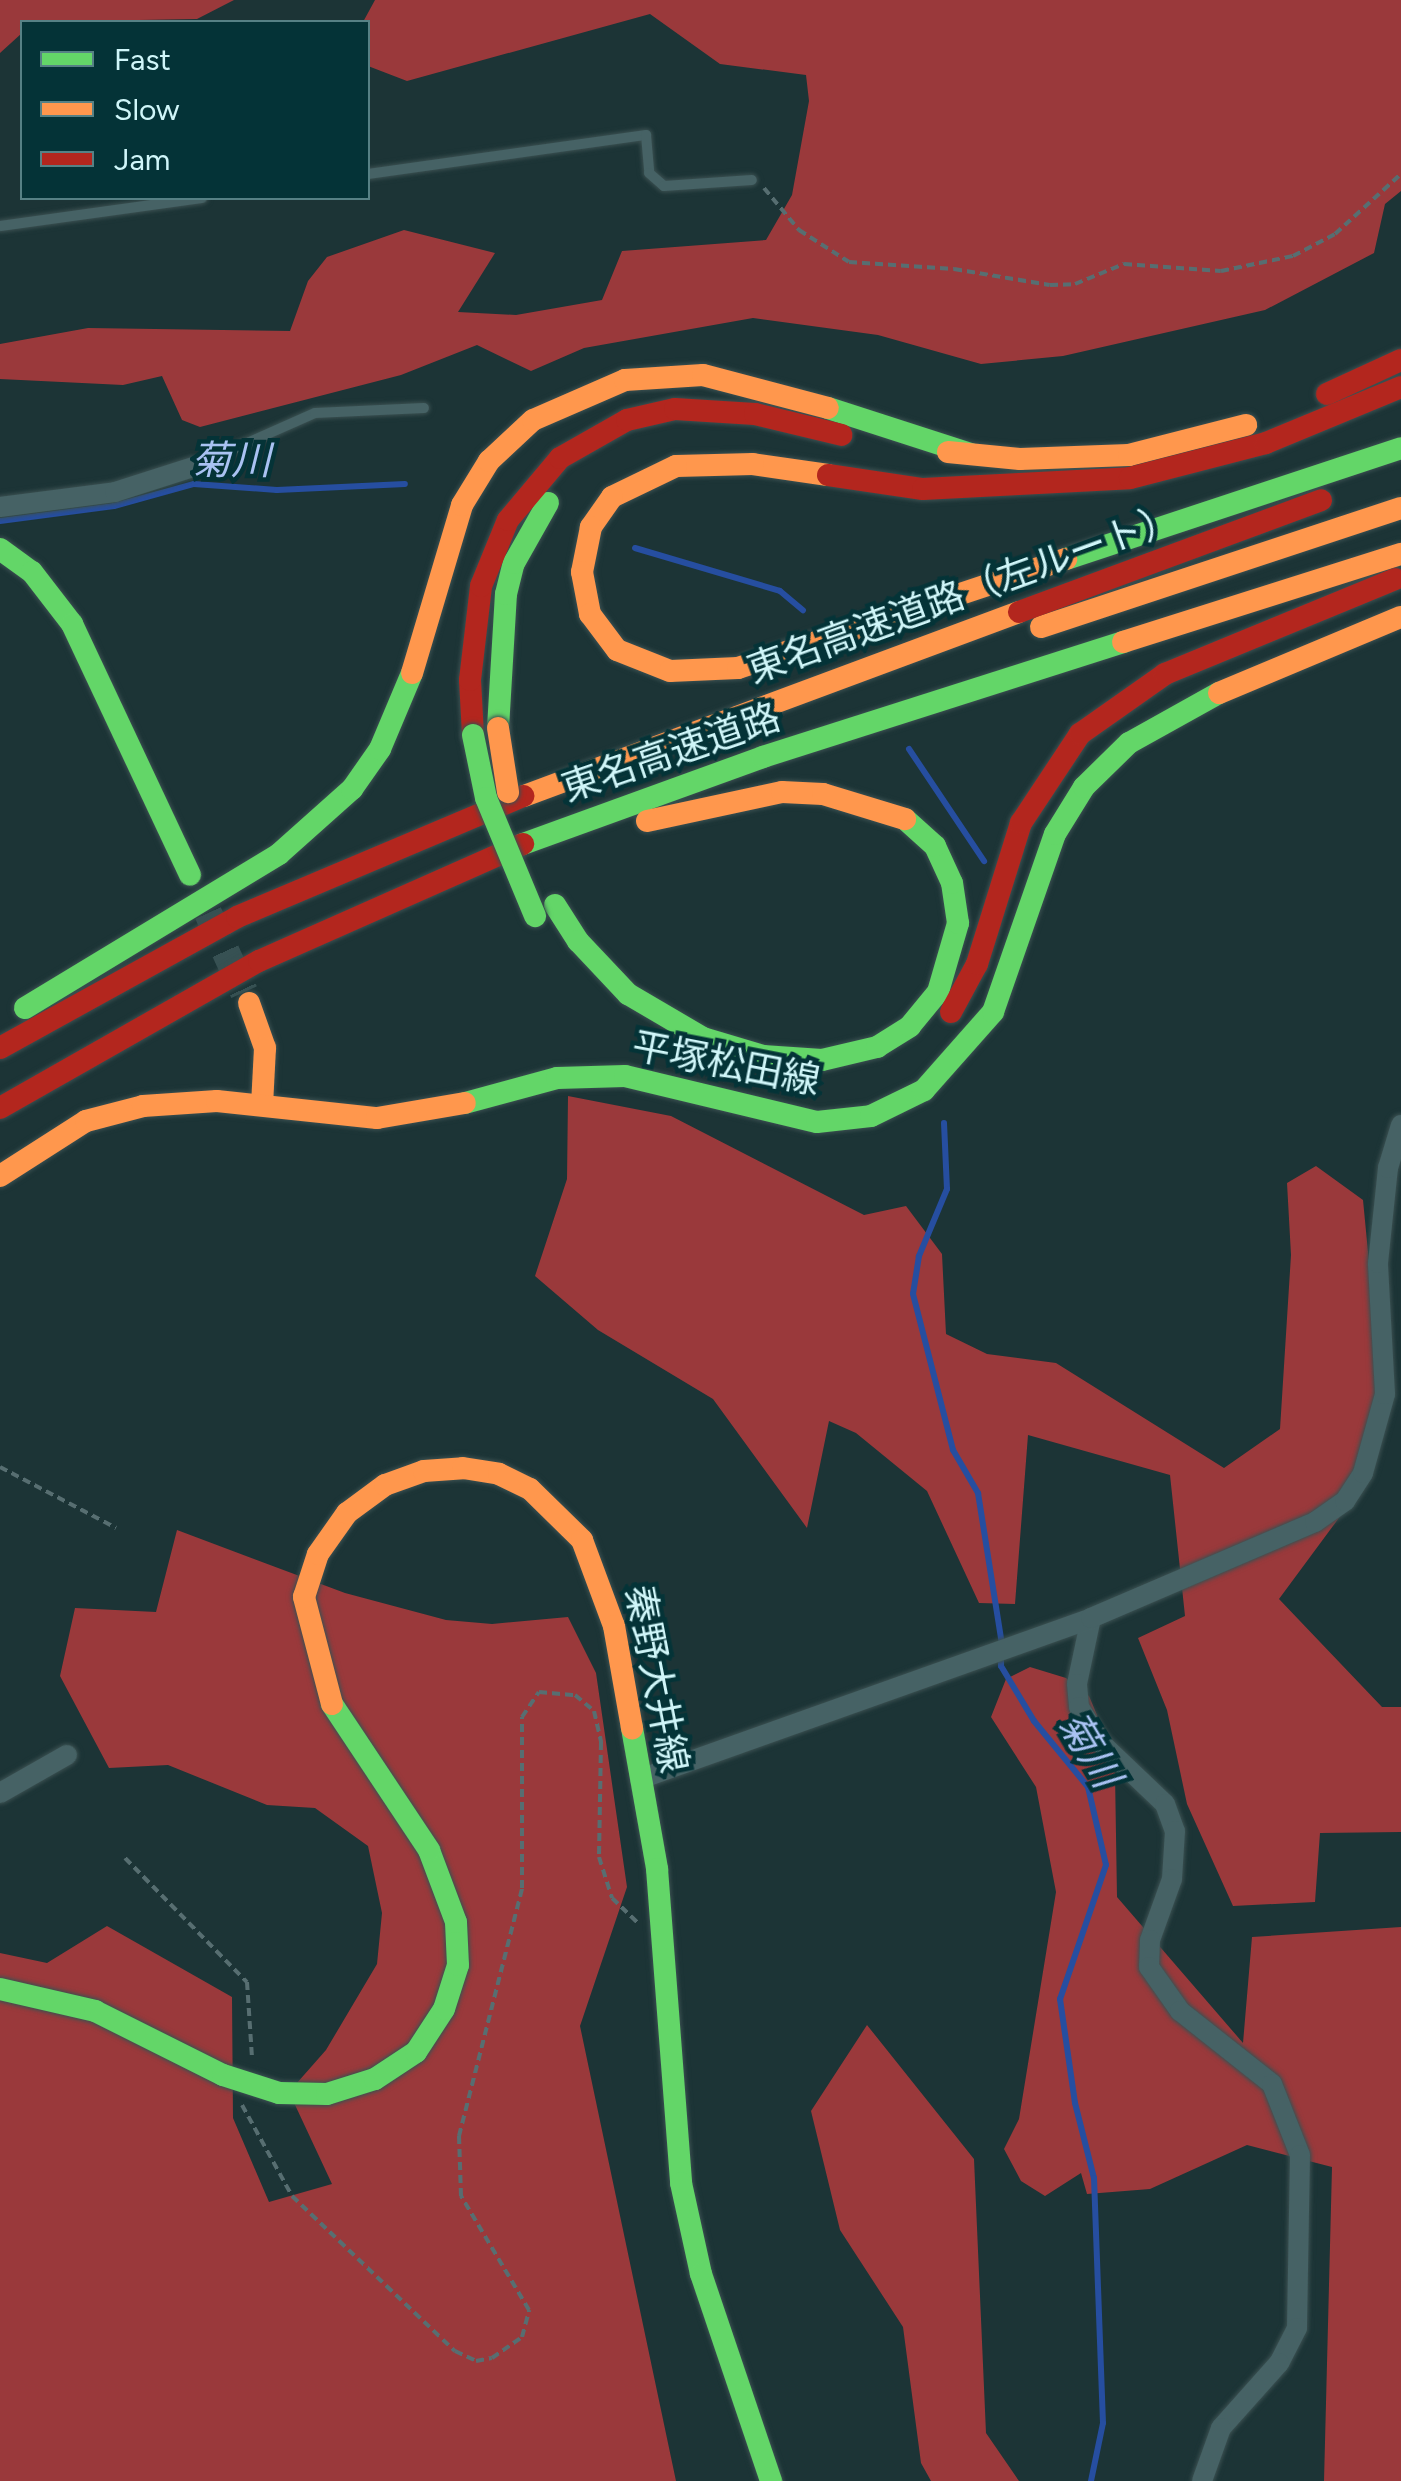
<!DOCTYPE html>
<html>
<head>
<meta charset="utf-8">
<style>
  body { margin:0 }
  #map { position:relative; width:1401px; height:2481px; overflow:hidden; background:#1c3436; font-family:Figtree,"Noto Sans JP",sans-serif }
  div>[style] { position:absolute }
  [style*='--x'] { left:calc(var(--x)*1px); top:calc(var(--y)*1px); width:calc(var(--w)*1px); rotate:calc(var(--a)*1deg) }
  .forest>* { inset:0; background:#9a393b }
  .stream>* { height:6px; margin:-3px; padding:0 3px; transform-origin:3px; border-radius:3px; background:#264ea0 }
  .secondary-tunnel>* { height:28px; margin-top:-14px; transform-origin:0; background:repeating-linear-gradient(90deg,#375153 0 28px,transparent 0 42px) }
  .path>* { height:4px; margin-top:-2px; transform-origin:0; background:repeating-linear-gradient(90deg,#576e71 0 8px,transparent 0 13px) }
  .roads { filter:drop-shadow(0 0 2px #3b5051) drop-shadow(0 0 2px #3b5051) }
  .lane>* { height:10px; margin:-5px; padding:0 5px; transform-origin:5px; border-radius:5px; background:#466265 }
  .street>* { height:20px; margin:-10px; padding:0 10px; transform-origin:10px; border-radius:10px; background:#466265 }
  .fast>* { height:22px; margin:-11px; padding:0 11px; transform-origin:11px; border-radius:11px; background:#63d668 }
  .slow>* { height:22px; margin:-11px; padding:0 11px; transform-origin:11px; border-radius:11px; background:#ff974d }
  .jam>* { height:22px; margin:-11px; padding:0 11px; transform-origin:11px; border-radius:11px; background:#b3261e }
  .bridges { filter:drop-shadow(0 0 2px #3b5051) drop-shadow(0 0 2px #3b5051) }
  .fast-bridge>* { height:22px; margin:-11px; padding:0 11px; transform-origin:11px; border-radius:11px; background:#63d668 }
  .slow-bridge>* { height:22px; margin:-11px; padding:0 11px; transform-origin:11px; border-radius:11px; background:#ff974d }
  span { translate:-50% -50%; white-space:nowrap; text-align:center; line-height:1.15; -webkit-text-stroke:9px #043337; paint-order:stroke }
  .street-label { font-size:38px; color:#d0f6f9 }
  .water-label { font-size:40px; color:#a9c2f2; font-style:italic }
  .legend { position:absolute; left:20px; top:20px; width:350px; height:180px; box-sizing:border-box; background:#043337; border:2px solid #568185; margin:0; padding:12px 18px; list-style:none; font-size:30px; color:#d0f6f9 }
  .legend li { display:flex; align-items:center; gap:20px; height:50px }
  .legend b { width:50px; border:2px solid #568185 }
</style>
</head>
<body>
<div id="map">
  <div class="forest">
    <div style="clip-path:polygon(0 0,234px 0,197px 19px,22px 22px,22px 33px,0 53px)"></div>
    <div style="clip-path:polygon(375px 0,1401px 0,1401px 191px,1385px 204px,1374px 253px,1265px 310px,1063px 356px,981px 364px,878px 335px,753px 318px,584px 348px,531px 371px,477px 345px,401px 375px,200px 427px,182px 420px,162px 376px,123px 385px,0 379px,0 344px,88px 328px,290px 331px,308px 281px,327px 257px,404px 230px,495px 253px,458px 312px,516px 315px,602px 300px,622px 251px,766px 240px,792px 195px,809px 101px,806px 75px,720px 64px,650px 14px,407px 81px,368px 66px,363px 22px)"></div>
    <div style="clip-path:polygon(568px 1096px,671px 1116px,864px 1215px,906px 1206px,942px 1254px,946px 1334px,987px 1354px,1056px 1363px,1224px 1468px,1280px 1429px,1291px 1255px,1287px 1183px,1316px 1166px,1363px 1200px,1383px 1407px,1347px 1507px,1279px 1599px,1382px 1707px,1401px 1707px,1401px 1832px,1320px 1833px,1315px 1902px,1233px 1906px,1187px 1804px,1167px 1710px,1138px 1638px,1185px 1616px,1170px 1475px,1028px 1435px,1015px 1604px,979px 1603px,927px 1491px,856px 1433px,829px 1421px,807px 1528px,713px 1399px,598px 1330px,535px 1276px,567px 1179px)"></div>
    <div style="clip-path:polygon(177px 1530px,345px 1593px,446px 1620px,492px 1624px,568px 1617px,596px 1673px,627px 1887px,580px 2026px,676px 2481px,0 2481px,0 1953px,47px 1963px,107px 1926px,232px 1997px,233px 2118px,269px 2202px,332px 2184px,289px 2092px,326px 2050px,377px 1964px,382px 1913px,368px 1846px,315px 1808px,267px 1805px,168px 1765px,109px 1768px,60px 1676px,75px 1608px,156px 1612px)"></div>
    <div style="clip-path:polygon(1030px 1667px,1066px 1678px,1089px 1696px,1107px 1739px,1115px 1773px,1117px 1897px,1243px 2043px,1252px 1937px,1401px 1927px,1401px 2481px,1324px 2481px,1332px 2167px,1247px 2145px,1150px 2189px,1087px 2194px,1081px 2173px,1045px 2196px,1021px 2181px,1004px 2149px,1019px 2119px,1056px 1892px,1036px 1787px,991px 1717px,1006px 1679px)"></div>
    <div style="clip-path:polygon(867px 2025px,974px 2159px,986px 2433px,1019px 2481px,931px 2481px,921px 2463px,903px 2327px,840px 2230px,811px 2111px)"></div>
  </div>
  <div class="stream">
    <div style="--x:0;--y:521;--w:115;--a:-7.5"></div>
    <div style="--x:114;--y:506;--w:83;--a:-15.4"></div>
    <div style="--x:194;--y:484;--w:83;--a:4.1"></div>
    <div style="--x:277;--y:490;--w:128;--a:-2.7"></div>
    <div style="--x:635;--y:548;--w:151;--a:16.5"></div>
    <div style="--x:780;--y:591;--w:30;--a:40"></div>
    <div style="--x:909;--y:749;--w:135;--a:56.2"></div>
    <div style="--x:944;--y:1123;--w:66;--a:87.4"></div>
    <div style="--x:947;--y:1189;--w:73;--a:112.7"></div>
    <div style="--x:919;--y:1256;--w:38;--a:99"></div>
    <div style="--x:913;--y:1294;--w:161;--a:75.6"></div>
    <div style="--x:953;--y:1450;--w:50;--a:59.8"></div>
    <div style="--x:978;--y:1493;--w:153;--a:81"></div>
    <div style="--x:1001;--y:1656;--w:10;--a:90"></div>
    <div style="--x:1001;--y:1666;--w:64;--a:59"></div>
    <div style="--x:1034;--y:1721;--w:85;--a:50.7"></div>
    <div style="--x:1088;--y:1787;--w:80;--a:77"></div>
    <div style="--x:1106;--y:1865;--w:142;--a:108.9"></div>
    <div style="--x:1060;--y:1999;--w:105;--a:81.8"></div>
    <div style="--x:1075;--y:2103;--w:77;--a:75.8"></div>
    <div style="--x:1094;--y:2178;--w:245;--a:87.9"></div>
    <div style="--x:1103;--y:2423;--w:59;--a:101.7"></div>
  </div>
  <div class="secondary-tunnel">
    <div style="--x:208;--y:913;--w:87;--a:65.5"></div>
  </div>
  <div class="path">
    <div style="--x:764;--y:188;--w:55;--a:50.2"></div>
    <div style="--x:799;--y:230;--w:59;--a:32.6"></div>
    <div style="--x:849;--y:262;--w:105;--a:3.8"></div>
    <div style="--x:954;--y:269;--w:97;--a:9.5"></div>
    <div style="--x:1050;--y:285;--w:25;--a:-2"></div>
    <div style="--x:1075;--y:284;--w:53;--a:-22.2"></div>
    <div style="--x:1124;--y:264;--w:97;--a:4.1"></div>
    <div style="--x:1221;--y:271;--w:74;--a:-11.8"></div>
    <div style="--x:1293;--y:256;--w:47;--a:-27.6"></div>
    <div style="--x:1335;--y:234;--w:89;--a:-42.3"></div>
    <div style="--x:0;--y:1467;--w:131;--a:27.7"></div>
    <div style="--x:125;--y:1858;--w:174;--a:45.5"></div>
    <div style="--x:247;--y:1982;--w:76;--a:86.2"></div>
    <div style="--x:242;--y:2105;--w:104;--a:61.2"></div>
    <div style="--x:292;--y:2196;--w:225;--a:43.6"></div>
    <div style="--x:455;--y:2351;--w:23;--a:25"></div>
    <div style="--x:476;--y:2361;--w:16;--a:-11"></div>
    <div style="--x:492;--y:2358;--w:37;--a:-35"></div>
    <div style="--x:522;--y:2337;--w:28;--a:-75"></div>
    <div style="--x:529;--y:2310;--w:133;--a:-120.8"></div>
    <div style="--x:461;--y:2196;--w:60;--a:-91.9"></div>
    <div style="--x:459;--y:2136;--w:256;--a:-75.7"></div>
    <div style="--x:522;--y:1888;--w:171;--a:-90"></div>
    <div style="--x:522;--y:1717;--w:30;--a:-56"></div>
    <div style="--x:539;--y:1692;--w:36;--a:5"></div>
    <div style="--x:575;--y:1695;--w:25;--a:40"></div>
    <div style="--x:594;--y:1711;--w:32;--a:77"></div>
    <div style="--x:601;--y:1742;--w:115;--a:91"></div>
    <div style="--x:599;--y:1857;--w:43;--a:72.4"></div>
    <div style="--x:612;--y:1898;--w:35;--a:44"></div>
  </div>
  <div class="roads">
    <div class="lane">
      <div style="--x:368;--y:174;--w:281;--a:-8"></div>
      <div style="--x:646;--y:135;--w:38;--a:85"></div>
      <div style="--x:649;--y:173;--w:20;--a:41"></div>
      <div style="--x:664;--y:186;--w:88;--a:-3.9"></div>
      <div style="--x:0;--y:226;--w:204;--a:-7.9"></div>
      <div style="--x:193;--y:467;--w:133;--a:-23.9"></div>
      <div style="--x:315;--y:413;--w:109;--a:-2.6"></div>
    </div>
    <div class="street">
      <div style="--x:0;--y:507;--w:116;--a:-7.4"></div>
      <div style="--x:115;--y:492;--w:82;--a:-17.8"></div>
      <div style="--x:1091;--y:1618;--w:67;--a:102"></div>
      <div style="--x:1077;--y:1684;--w:23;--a:85"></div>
      <div style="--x:1079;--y:1707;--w:42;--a:58.6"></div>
      <div style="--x:1101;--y:1743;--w:88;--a:43.6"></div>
      <div style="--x:1165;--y:1804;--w:29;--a:70"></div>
      <div style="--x:1175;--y:1831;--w:48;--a:93.6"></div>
      <div style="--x:1172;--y:1879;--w:65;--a:109.8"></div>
      <div style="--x:1150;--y:1940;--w:27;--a:92"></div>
      <div style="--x:1149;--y:1967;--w:54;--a:54.8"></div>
      <div style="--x:1180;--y:2011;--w:117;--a:38.4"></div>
      <div style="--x:1272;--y:2084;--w:76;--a:68.5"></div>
      <div style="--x:1300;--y:2155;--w:173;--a:91"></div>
      <div style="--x:1297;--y:2328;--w:39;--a:117"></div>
      <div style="--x:1279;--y:2363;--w:87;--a:131.7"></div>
      <div style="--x:1221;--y:2428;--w:56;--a:109.7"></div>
      <div style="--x:640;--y:1779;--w:479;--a:-19.6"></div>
      <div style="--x:1091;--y:1618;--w:244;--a:-23.2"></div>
      <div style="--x:1315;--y:1522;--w:37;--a:-35"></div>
      <div style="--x:1345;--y:1501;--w:33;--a:-57"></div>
      <div style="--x:1363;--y:1473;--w:82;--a:-74.4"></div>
      <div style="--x:1385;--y:1394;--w:131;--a:-93.1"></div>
      <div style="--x:1378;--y:1263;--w:96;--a:-84"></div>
      <div style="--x:1388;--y:1168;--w:45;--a:-73.2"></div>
      <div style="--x:0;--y:1793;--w:77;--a:-29.6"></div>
    </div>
    <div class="fast">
      <div style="--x:828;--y:408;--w:149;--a:17.9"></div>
      <div style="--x:0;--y:549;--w:39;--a:36"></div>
      <div style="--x:32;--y:572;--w:66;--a:52.4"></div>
      <div style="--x:72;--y:624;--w:277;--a:64.8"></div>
      <div style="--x:1066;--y:559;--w:353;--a:-18.3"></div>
      <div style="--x:498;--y:728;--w:134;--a:-86.6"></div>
      <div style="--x:506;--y:594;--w:32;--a:-76"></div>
      <div style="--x:514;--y:563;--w:69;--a:-60.5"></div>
      <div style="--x:523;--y:844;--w:255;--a:-19.9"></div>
      <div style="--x:763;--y:757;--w:378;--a:-17.7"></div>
      <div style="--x:555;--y:905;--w:43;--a:57.4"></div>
      <div style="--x:578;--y:941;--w:73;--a:46.7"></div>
      <div style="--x:628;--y:994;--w:87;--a:30.4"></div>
      <div style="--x:703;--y:1038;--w:63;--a:16.7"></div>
      <div style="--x:763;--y:1056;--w:59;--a:3.9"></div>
      <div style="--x:822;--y:1060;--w:57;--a:-13.3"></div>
      <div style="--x:877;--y:1047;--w:39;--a:-32"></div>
      <div style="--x:910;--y:1026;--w:44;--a:-50.5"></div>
      <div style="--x:938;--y:992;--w:72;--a:-73.8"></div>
      <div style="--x:958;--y:923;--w:40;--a:-98.5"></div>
      <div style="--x:952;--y:883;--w:41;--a:-114.7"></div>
      <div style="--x:935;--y:846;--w:40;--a:-138"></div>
      <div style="--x:25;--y:1008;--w:297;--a:-31.2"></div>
      <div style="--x:279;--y:854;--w:98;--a:-41.7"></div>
      <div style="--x:352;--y:789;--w:49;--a:-55"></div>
      <div style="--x:380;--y:749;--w:82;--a:-67.2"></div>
      <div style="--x:465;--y:1103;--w:95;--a:-15.2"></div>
      <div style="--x:557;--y:1078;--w:68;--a:-1.7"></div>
      <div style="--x:625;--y:1076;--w:197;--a:13.5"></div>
      <div style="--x:817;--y:1122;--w:54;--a:-6.3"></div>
      <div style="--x:871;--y:1116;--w:59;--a:-26.1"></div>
      <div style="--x:924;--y:1090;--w:104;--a:-48.5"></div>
      <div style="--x:993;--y:1012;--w:188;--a:-70.8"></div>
      <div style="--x:1055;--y:834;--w:55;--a:-58.3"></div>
      <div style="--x:1084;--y:787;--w:63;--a:-44.4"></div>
      <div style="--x:1129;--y:743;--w:103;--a:-29.1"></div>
      <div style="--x:632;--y:1728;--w:143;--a:79.9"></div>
      <div style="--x:657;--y:1869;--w:315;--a:85.6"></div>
      <div style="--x:681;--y:2183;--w:93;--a:77.6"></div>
      <div style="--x:701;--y:2274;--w:219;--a:71.3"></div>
      <div style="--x:0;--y:1989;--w:98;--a:13"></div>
      <div style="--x:95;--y:2011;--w:143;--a:26.6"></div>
      <div style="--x:223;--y:2075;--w:59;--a:17.8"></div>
      <div style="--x:279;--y:2093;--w:48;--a:1.2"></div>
      <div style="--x:327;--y:2094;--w:50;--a:-17.4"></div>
      <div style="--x:375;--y:2079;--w:49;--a:-33.4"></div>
      <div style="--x:416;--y:2052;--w:51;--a:-56.9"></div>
      <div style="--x:444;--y:2009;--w:46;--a:-72.3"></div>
      <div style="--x:458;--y:1965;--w:43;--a:-92.7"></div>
      <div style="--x:456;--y:1922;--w:77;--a:-110.6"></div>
      <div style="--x:429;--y:1850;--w:175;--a:-123.6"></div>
    </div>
    <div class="slow">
      <div style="--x:948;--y:452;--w:72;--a:5.6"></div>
      <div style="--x:1020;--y:459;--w:109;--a:-2.1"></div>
      <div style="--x:1129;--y:455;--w:121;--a:-14.4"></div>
      <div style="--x:828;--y:475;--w:76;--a:-171.7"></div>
      <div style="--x:753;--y:464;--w:77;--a:178.5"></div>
      <div style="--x:676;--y:466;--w:71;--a:154.2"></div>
      <div style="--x:612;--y:497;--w:37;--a:125"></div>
      <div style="--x:591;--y:527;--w:46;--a:101.3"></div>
      <div style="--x:582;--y:572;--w:43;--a:79.2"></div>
      <div style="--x:590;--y:614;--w:45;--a:53.1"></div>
      <div style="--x:617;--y:650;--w:57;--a:21.6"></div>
      <div style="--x:670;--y:671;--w:68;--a:-2.5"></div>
      <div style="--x:738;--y:668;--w:346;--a:-18.4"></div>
      <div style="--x:1041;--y:627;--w:379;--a:-18.3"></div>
      <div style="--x:1123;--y:642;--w:292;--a:-17.6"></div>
      <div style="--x:412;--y:673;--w:175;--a:-73.4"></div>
      <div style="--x:462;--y:505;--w:52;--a:-58.5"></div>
      <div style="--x:489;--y:461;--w:60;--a:-43"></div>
      <div style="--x:533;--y:420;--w:100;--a:-23.5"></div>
      <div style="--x:625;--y:380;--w:78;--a:-3.7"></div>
      <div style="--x:703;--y:375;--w:129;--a:14.8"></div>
      <div style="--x:1219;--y:693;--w:197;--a:-22.7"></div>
      <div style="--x:524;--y:796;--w:528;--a:-20.39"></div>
      <div style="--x:647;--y:821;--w:138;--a:-12.1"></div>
      <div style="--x:782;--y:792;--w:41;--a:2.8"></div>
      <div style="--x:823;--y:794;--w:86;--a:17"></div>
      <div style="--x:249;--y:1003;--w:48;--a:70.4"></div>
      <div style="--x:265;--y:1048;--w:57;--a:93"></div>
      <div style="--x:0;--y:1176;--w:102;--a:-32.6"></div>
      <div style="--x:86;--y:1121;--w:59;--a:-14.7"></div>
      <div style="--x:143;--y:1106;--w:74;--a:-3.9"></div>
      <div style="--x:217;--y:1101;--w:161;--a:6.1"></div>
      <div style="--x:377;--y:1118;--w:89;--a:-9.7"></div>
      <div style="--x:332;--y:1704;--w:111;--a:-104.7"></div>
      <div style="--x:304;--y:1597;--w:45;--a:-72"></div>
      <div style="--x:318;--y:1554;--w:50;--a:-54.7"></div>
      <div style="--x:347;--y:1513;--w:47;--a:-36.4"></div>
      <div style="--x:385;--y:1485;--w:41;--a:-19.7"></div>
      <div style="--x:424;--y:1471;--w:39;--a:-4"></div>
      <div style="--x:463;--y:1468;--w:36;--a:9"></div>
      <div style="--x:499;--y:1474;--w:34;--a:26"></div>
      <div style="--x:530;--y:1489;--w:73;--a:44.4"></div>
      <div style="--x:582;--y:1540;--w:92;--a:69.6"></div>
      <div style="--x:614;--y:1626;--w:104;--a:80"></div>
    </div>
    <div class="jam">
      <div style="--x:1327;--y:394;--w:81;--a:-24.7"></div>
      <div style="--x:828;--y:475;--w:96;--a:8.4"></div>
      <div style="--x:923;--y:489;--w:207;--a:-3"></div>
      <div style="--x:1130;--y:478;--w:140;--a:-14.4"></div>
      <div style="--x:1266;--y:443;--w:146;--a:-22.5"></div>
      <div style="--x:1019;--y:612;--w:322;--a:-20.3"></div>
      <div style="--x:473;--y:735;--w:55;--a:-93.1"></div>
      <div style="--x:470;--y:680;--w:95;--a:-83.3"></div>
      <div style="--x:481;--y:586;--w:71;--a:-67.8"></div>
      <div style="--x:508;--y:520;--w:81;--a:-50"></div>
      <div style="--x:560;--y:458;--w:77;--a:-29.6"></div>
      <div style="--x:627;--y:420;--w:49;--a:-12.9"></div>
      <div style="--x:675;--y:409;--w:80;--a:3.6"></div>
      <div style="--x:755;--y:414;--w:89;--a:13.6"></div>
      <div style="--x:951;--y:1012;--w:55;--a:-61.6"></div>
      <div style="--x:977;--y:964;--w:148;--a:-72.7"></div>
      <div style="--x:1021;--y:823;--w:107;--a:-56.5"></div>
      <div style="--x:1080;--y:734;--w:104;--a:-35.2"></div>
      <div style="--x:1165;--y:674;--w:249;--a:-22.4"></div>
      <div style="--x:0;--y:1048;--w:271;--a:-28.9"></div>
      <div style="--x:237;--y:917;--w:311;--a:-22.9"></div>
      <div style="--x:0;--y:1108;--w:298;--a:-29.6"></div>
      <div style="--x:259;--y:961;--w:289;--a:-23.9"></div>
    </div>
  </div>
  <div class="bridges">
    <div class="fast-bridge">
      <div style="--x:473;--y:735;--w:64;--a:78.3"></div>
      <div style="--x:486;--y:798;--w:128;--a:67.4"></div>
    </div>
    <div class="slow-bridge">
      <div style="--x:498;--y:728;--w:65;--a:81.1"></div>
    </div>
  </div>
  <div class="street-label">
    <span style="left:963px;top:594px;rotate:-20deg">東名高速道路（左ルート）</span>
    <span style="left:671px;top:753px;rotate:-19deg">東名高速道路</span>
    <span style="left:726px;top:1064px;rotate:11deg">平塚松田線</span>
    <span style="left:656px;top:1679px;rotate:79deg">秦野大井線</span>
  </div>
  <div class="water-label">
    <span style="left:231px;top:460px">菊川</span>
    <span style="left:1090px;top:1749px;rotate:59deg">菊川</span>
  </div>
  <ul class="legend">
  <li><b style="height:12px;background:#63d668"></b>Fast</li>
  <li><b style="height:12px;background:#ff974d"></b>Slow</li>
  <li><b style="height:12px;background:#b3261e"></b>Jam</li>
  </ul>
</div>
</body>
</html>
